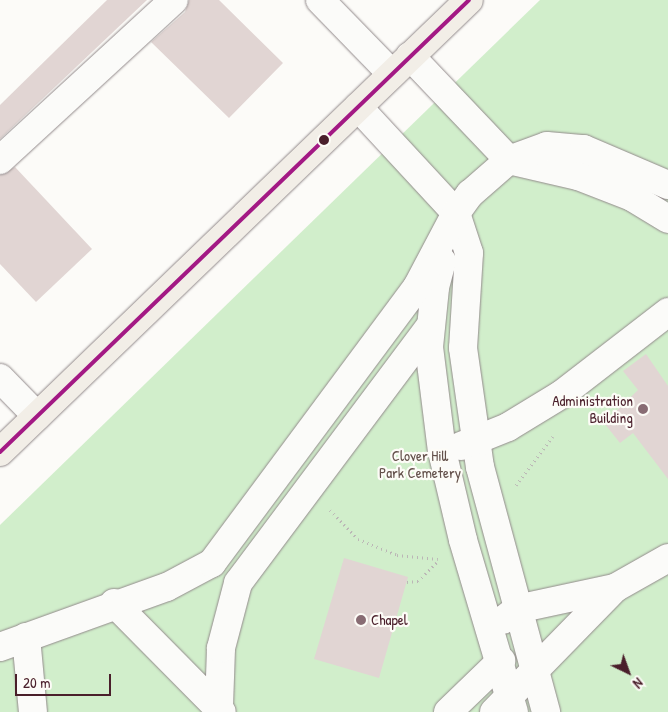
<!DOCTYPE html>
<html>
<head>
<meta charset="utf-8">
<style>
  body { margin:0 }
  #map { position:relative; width:668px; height:712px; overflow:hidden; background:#fcfbf8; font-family:"Patrick Hand",sans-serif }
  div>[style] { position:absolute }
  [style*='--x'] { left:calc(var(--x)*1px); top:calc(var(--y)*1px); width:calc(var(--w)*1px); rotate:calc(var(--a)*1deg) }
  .green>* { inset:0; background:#d1eecb }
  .building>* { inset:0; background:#e1d5d3 }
  .path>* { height:3px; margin-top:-1.5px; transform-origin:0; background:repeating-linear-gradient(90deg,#bbb6b6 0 1px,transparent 0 5px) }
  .roads { filter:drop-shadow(0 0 1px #928a8b) drop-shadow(0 0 1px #928a8b) }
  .minor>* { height:28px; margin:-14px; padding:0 14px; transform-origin:14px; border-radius:14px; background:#fbfbf9 }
  .major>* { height:28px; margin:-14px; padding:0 14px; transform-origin:14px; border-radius:14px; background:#f2eee7 }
  .bus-1>* { height:4px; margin:-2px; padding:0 2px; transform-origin:2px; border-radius:2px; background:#a31984 }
  .dots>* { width:14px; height:14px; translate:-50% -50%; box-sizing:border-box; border:2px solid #fdfcf7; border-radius:50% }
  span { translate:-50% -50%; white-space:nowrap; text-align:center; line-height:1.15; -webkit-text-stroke:4.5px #fdfcf7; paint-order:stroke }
  .poi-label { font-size:15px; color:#4a1f2b }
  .right { translate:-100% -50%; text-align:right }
  .left { translate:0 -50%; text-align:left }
  .park-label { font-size:15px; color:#63504a }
  .north { position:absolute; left:603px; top:647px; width:50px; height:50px; -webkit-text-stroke:4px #fdfcf7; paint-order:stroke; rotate:138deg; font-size:14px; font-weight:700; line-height:20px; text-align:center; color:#4a1f2b }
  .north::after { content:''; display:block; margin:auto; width:18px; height:22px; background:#4a1f2b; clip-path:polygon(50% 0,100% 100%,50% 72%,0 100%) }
  .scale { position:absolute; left:15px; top:674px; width:96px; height:22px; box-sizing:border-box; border:2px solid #4a1f2b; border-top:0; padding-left:6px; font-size:15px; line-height:18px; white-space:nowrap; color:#4a1f2b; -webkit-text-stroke:4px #fdfcf7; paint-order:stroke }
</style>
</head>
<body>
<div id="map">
  <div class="green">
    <div style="clip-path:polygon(540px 0,668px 0,668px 712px,0 712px,0 525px)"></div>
  </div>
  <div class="building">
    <div style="clip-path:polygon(107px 0,147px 0,0 139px,0 105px)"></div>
    <div style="clip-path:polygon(189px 0,219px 0,283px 63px,229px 118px,151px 42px,185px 12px)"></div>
    <div style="clip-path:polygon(15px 167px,92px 249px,36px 302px,0 264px,0 175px)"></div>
    <div style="clip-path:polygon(646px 354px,668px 386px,668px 479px,633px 433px,620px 443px,604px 423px,638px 390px,623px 371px)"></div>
    <div style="clip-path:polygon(344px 558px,408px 577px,379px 678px,314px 659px)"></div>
  </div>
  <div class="path">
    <div style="--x:516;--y:485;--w:61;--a:-52.9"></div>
    <div style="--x:330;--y:510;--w:40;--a:46"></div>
    <div style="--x:358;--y:539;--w:42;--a:22.3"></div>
    <div style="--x:397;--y:555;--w:41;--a:5.6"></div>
    <div style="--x:407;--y:582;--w:11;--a:-5"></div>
    <div style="--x:418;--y:581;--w:28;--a:-45"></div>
  </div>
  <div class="roads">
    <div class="minor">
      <div style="--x:320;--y:0;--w:103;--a:45.8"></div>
      <div style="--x:410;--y:56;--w:144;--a:46.4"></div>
      <div style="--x:509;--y:160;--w:71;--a:13.1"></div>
      <div style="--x:578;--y:176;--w:58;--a:21.3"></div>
      <div style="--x:632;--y:197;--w:42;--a:31.4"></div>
      <div style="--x:358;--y:107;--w:144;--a:47.2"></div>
      <div style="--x:456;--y:213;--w:42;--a:72"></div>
      <div style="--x:469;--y:253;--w:95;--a:93.6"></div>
      <div style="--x:463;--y:348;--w:120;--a:81.9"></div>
      <div style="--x:480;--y:467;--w:254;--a:74.9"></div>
      <div style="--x:0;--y:160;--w:236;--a:-42.6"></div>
      <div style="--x:442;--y:261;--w:28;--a:105"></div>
      <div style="--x:435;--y:288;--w:59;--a:95.8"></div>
      <div style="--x:429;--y:347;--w:105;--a:82.9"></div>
      <div style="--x:442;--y:451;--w:91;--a:76.7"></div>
      <div style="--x:463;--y:540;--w:179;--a:73.5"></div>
      <div style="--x:0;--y:378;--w:53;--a:45.8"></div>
      <div style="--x:461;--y:446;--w:51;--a:-22"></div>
      <div style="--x:508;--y:427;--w:63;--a:-31.4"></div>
      <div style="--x:562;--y:394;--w:134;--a:-37.7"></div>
      <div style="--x:114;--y:603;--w:153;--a:45.3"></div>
      <div style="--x:503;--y:620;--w:18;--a:-38"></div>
      <div style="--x:517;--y:609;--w:100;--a:-12.1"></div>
      <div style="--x:26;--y:637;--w:75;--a:84.7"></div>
      <div style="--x:0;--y:647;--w:177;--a:-19.8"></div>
      <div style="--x:167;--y:587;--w:51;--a:-28.1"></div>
      <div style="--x:212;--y:563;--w:344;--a:-53.4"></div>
      <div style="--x:417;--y:287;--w:84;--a:-62.2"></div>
      <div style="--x:456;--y:213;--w:24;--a:-54"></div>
      <div style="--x:470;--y:194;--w:52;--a:-41.1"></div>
      <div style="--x:509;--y:160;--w:40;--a:-20.2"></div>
      <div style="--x:547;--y:146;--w:37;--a:5"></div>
      <div style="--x:584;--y:149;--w:91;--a:23.2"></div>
      <div style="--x:219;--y:706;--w:58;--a:-88"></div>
      <div style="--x:221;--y:648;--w:67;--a:-75.3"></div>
      <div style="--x:238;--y:583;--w:322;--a:-53.2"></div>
      <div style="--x:448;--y:712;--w:74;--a:-43.9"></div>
      <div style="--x:494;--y:712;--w:173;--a:-45.7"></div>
      <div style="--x:615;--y:588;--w:61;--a:-29.5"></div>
    </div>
    <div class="major">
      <div style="--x:0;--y:452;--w:651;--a:-43.94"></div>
    </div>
  </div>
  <div class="bus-1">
    <div style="--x:0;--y:452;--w:651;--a:-43.94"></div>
  </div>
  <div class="dots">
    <div style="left:324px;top:140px;background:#4a1f2b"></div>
    <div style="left:643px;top:409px;background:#886c73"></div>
    <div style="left:361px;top:620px;background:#886c73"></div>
  </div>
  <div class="poi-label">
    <span class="right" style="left:633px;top:409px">Administration<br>Building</span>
    <span class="left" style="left:371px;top:620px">Chapel</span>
  </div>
  <div class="park-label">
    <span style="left:420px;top:464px">Clover Hill<br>Park Cemetery</span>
  </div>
  <div class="north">N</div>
  <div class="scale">20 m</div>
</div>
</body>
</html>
